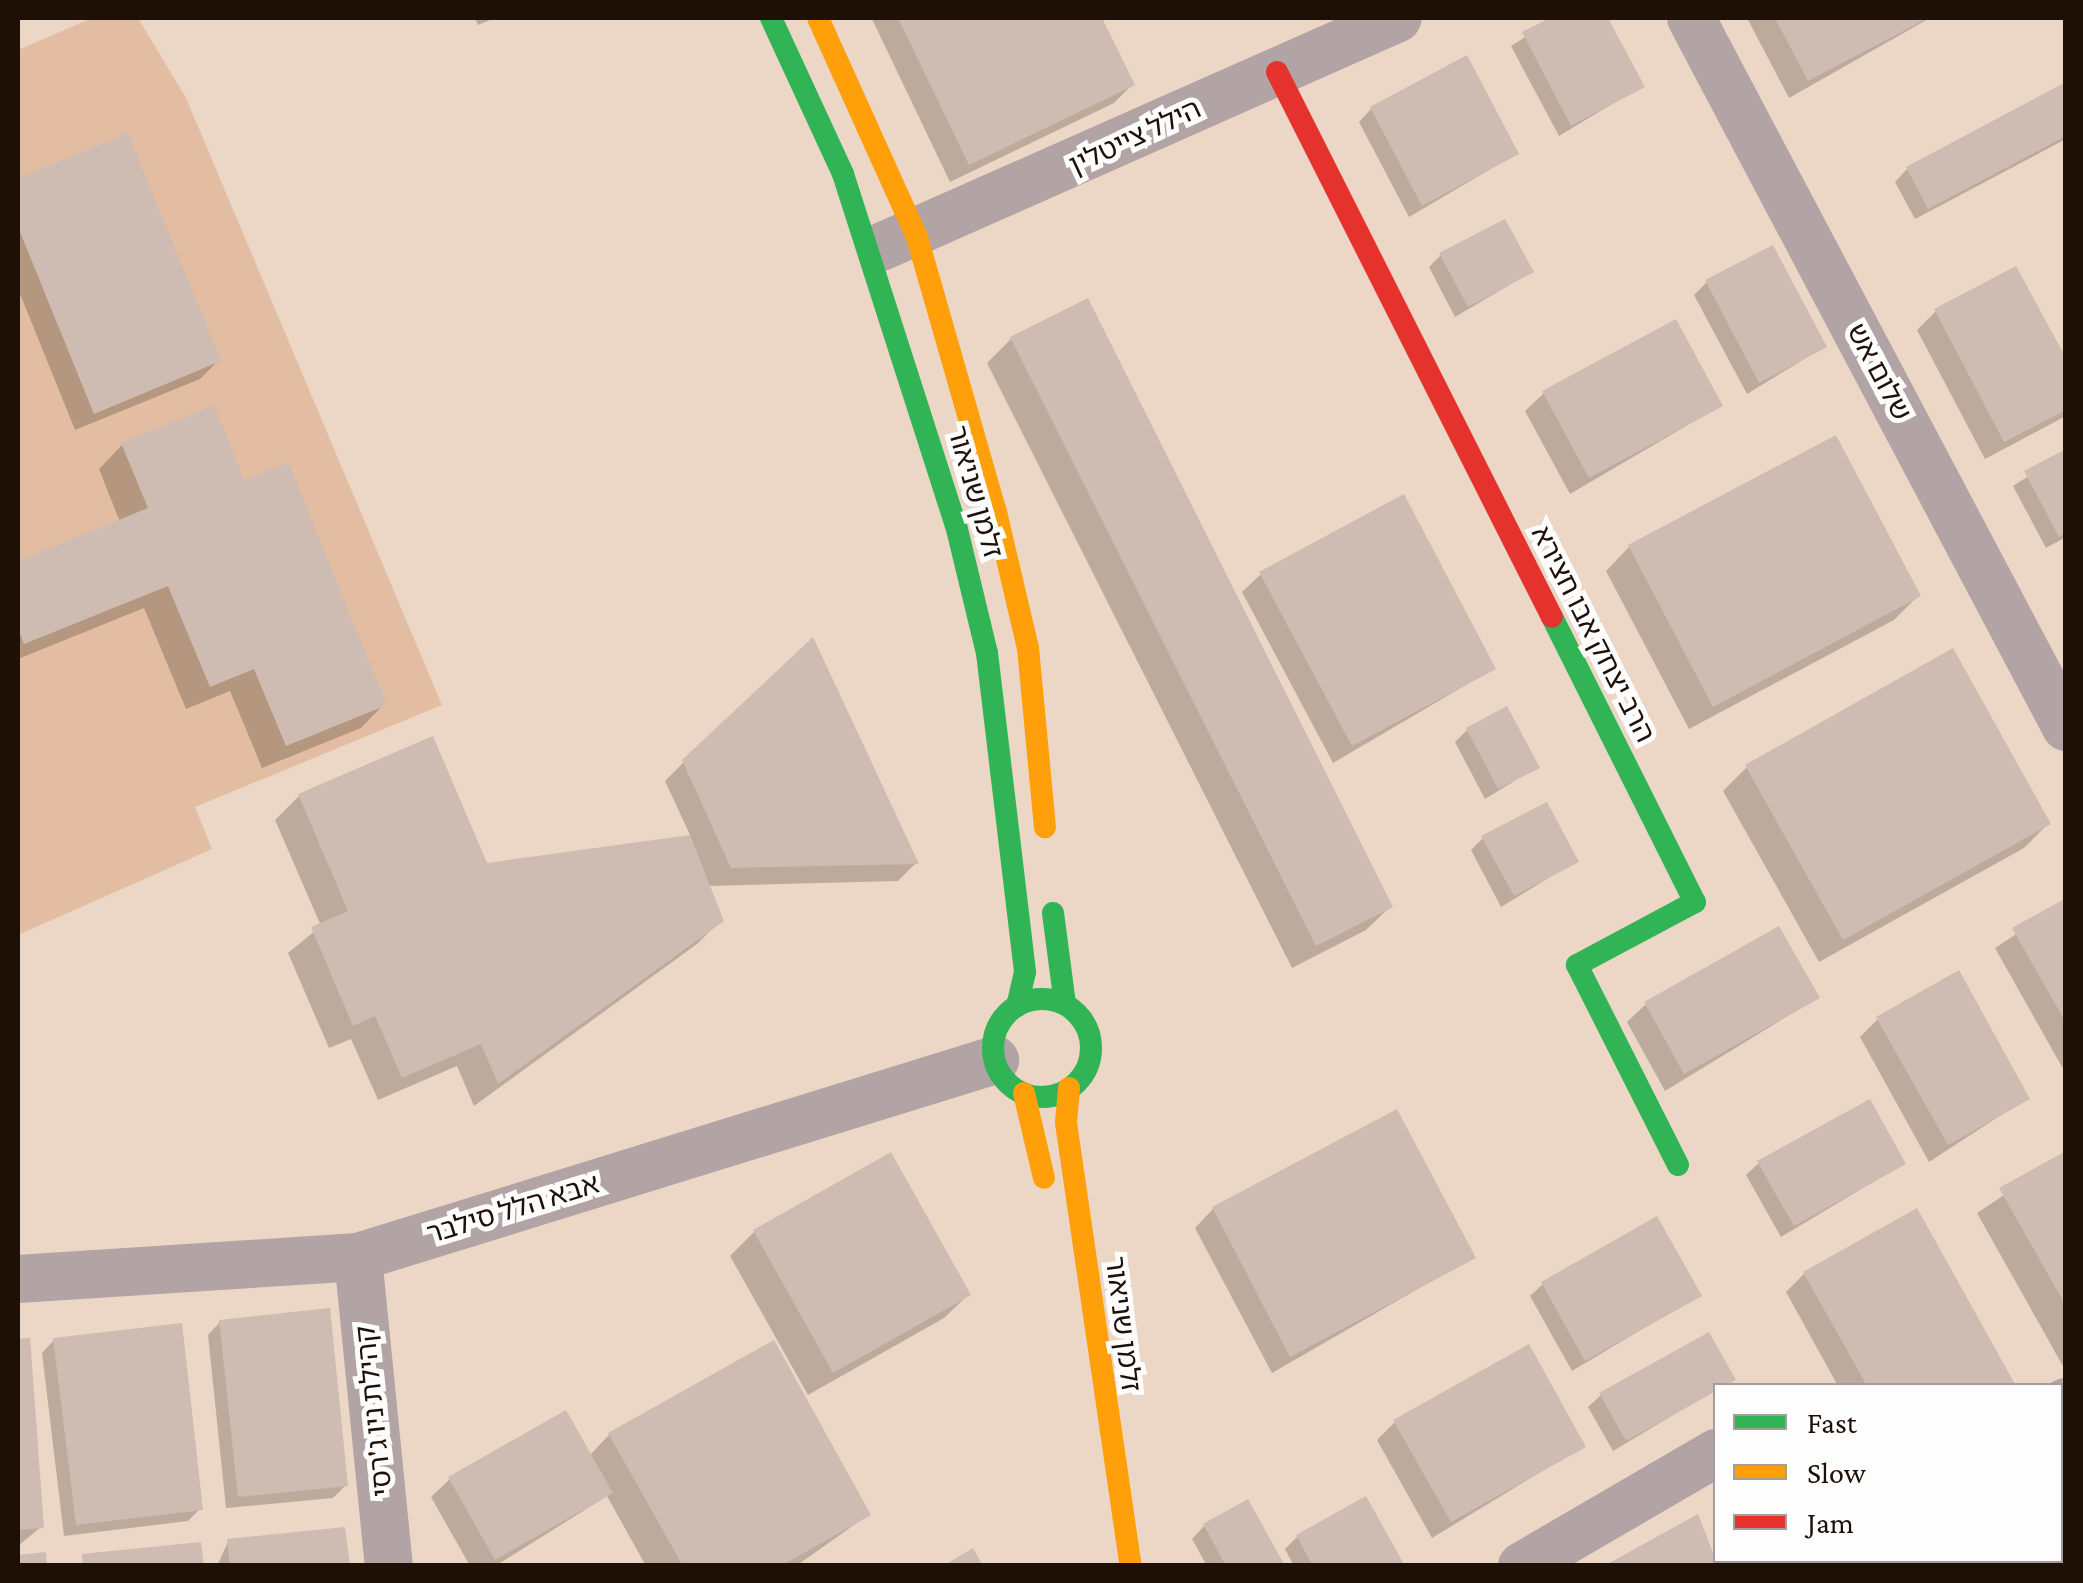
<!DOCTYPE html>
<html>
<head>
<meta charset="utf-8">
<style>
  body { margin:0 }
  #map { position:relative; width:2083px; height:1583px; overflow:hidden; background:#ecd6c5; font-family:"Crimson Pro","Noto Sans Hebrew",serif }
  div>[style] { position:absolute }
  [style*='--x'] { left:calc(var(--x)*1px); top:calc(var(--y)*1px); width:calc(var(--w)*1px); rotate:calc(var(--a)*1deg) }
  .green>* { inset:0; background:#e3bda1 }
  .shadow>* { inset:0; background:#0003 }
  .building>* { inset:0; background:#cebbb1 }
  .street>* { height:48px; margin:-24px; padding:0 24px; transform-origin:24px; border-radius:24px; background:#b2a3a4 }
  .fast>* { height:22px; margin:-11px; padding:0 11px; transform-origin:11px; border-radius:11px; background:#30b455 }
  .fast>.ring { margin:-11px; padding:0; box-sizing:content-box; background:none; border:22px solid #30b455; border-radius:50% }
  .slow>* { height:22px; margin:-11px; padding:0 11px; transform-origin:11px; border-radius:11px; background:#ff9f0a }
  .jam>* { height:22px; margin:-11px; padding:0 11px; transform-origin:11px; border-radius:11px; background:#e5322d }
  span { translate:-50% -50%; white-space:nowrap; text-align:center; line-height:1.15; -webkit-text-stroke:10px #fdfdfd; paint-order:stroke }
  .street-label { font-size:28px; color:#1e1006 }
  .frame { position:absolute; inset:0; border:20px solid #1e1006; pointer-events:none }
  .legend { position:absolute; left:1713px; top:1383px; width:350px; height:180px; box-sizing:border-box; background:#fdfdfd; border:2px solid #a49e9a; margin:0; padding:12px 18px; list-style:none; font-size:30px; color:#1e1006 }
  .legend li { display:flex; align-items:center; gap:20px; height:50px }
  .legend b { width:50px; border:2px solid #a49e9a }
</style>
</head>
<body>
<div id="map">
  <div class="green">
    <div style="clip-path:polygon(92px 18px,138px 18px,186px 98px,442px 705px,195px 807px,212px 849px,18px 935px,18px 50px)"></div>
  </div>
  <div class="shadow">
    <div style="clip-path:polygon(475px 18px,495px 18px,478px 25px)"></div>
    <div style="clip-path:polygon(1099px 18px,1132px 85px,1114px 103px,950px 182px,872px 19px)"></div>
    <div style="clip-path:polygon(1555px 18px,1605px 18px,1642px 86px,1559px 136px,1511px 46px)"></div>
    <div style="clip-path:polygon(1747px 18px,1930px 18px,1789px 98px)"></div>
    <div style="clip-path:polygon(2066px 85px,2066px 139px,1915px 219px,1895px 182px,1907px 169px)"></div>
    <div style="clip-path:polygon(1371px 109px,1516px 154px,1409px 217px,1359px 122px)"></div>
    <div style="clip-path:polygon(127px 136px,219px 360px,200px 379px,75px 430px,18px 289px,18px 181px)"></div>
    <div style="clip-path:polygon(1441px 255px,1531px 272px,1455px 317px,1429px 267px)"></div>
    <div style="clip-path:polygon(1707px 282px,1824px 347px,1747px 394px,1694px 295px)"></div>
    <div style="clip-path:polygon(1936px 311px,2066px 363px,2066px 416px,1985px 459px,1917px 330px)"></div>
    <div style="clip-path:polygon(1011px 339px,1390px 907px,1366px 930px,1292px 968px,987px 363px)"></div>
    <div style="clip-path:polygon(1544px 393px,1720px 406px,1570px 494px,1525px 411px)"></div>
    <div style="clip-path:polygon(122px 445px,243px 484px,384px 704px,361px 728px,262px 768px,230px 691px,186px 709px,144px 608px,18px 659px,18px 564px,120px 522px,99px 469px)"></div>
    <div style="clip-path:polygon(2066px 452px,2066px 537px,2046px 548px,2013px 486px)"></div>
    <div style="clip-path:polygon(1629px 547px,1918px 596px,1894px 620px,1689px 729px,1606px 571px)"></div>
    <div style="clip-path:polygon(1261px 574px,1493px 669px,1333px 763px,1242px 592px)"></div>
    <div style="clip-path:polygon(1467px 730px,1537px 767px,1485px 799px,1455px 742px)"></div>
    <div style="clip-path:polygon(684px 762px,916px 863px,898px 881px,708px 886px,721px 920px,697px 944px,474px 1106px,457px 1066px,378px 1100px,351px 1039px,329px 1048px,288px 953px,321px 926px,275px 820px,299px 796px,486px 866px,691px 837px,665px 781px)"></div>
    <div style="clip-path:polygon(1747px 767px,2048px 824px,2024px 848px,1819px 962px,1723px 791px)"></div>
    <div style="clip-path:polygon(1483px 838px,1576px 861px,1501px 907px,1471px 850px)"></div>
    <div style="clip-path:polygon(2066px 901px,2066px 1074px,1995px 948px)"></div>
    <div style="clip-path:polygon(1817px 998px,1665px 1091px,1627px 1022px,1646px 1004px)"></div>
    <div style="clip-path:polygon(1878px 1019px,2027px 1098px,1929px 1162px,1860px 1037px)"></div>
    <div style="clip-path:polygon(2066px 1154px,2066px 1367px,2064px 1368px,1977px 1213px)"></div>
    <div style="clip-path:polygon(890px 1156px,968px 1295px,944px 1318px,808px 1395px,730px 1256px,754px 1232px)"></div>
    <div style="clip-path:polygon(1759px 1163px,1903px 1164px,1781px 1237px,1746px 1175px)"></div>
    <div style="clip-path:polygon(1213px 1209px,1473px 1257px,1272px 1373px,1195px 1228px)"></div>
    <div style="clip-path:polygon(1804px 1274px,2013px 1386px,1838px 1386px,1786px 1292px)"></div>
    <div style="clip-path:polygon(1543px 1284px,1699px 1295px,1572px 1371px,1530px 1296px)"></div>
    <div style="clip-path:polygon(220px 1322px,346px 1485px,333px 1498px,226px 1508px,208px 1335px)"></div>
    <div style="clip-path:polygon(54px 1340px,200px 1509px,188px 1521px,64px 1536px,42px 1353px)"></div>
    <div style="clip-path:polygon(27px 1341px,41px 1527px,18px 1546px,18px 1342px)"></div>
    <div style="clip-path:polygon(1733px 1379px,1613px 1451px,1588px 1407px,1601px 1395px)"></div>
    <div style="clip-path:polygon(1395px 1422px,1583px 1446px,1432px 1538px,1377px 1440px)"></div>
    <div style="clip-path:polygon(609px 1435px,868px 1515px,796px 1566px,646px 1566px,607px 1496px,495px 1566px,470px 1566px,431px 1497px,450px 1479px,589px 1456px)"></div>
    <div style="clip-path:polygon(2060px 1492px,2066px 1566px,1942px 1566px,2060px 1560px)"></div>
    <div style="clip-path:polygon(1204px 1526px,1282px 1566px,1207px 1566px,1192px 1539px)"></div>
    <div style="clip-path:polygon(1297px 1537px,1402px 1566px,1294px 1566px,1285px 1549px)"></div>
    <div style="clip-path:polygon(228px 1542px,347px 1566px,217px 1566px)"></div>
  </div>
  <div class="building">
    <div style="clip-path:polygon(898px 18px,1102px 18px,1135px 85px,969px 165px)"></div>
    <div style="clip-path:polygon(1550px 18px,1608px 18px,1645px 87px,1571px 126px,1522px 32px)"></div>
    <div style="clip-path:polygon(1775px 18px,1928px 18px,1808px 81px)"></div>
    <div style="clip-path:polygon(1467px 55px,1519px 154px,1422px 206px,1370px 107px)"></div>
    <div style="clip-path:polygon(2066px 82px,2066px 136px,1928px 209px,1906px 167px)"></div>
    <div style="clip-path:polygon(128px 133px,221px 361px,94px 414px,18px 227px,18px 178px)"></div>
    <div style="clip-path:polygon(1505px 219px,1534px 272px,1468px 307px,1439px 253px)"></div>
    <div style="clip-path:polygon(1773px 245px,1827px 347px,1759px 383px,1705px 280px)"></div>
    <div style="clip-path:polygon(2016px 266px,2066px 358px,2066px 410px,2004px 442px,1934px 309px)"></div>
    <div style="clip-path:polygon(1088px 298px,1393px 907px,1316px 946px,1010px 337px)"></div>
    <div style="clip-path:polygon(1676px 319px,1723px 406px,1589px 478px,1542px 391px)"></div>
    <div style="clip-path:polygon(214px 405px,244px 480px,288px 462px,387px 705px,286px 746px,254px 669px,210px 687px,168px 586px,24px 644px,18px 628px,18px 561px,148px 508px,121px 443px)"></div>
    <div style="clip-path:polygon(1836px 435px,1921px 596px,1713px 707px,1628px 545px)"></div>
    <div style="clip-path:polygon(2066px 449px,2066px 533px,2059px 537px,2024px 471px)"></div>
    <div style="clip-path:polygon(1404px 494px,1496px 669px,1352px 746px,1259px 572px)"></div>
    <div style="clip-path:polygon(813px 637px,919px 864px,731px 868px,682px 760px)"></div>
    <div style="clip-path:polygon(1953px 648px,2051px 824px,1843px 940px,1745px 765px)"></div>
    <div style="clip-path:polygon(1507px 706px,1540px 768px,1498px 789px,1466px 728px)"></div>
    <div style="clip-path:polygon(433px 736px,487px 863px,690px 835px,724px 921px,498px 1084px,481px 1044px,402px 1078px,375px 1016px,353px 1026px,311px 927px,348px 911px,298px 794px)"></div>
    <div style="clip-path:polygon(1547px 802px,1579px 862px,1514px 896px,1481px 836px)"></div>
    <div style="clip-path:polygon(2066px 898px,2066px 1023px,2012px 928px)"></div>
    <div style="clip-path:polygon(1779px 926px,1820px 998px,1684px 1074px,1644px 1002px)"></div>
    <div style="clip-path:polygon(1959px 970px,2030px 1099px,1948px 1145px,1876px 1017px)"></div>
    <div style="clip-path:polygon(1870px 1099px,1906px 1164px,1794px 1226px,1757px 1161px)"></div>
    <div style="clip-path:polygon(1397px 1109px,1476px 1258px,1290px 1357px,1212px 1207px)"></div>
    <div style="clip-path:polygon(2066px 1151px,2066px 1306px,1999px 1188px)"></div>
    <div style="clip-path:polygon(891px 1152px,971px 1295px,833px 1373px,753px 1230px)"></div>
    <div style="clip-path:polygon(1917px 1208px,2016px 1386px,1867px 1386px,1803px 1272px)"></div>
    <div style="clip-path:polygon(1657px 1216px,1702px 1296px,1585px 1361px,1541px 1282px)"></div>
    <div style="clip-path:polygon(330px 1308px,348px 1486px,238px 1497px,219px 1320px)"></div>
    <div style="clip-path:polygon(182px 1323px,203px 1510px,76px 1525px,53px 1338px)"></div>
    <div style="clip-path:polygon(1709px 1332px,1736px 1380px,1626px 1441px,1599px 1393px)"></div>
    <div style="clip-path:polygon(30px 1338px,44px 1528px,18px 1530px,18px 1339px)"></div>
    <div style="clip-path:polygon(774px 1340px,871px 1515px,781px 1566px,683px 1566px,608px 1433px)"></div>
    <div style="clip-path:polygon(1529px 1344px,1586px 1447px,1451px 1522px,1393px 1420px)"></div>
    <div style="clip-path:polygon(566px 1410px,613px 1493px,495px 1560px,448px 1477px)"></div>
    <div style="clip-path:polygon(2060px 1487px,2066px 1566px,2035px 1566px,2060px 1560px)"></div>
    <div style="clip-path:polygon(1366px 1496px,1405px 1566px,1313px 1566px,1296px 1535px)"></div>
    <div style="clip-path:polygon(1248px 1499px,1285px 1566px,1226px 1566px,1203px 1524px)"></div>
    <div style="clip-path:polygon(1698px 1514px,1716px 1560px,1727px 1566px,1604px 1566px)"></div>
    <div style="clip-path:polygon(345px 1527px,350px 1566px,230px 1566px,227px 1539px)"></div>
    <div style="clip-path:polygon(201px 1542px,204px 1566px,83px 1566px,82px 1554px)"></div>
    <div style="clip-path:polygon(973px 1548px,983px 1566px,943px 1566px)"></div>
    <div style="clip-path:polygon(46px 1552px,47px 1566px,18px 1566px,18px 1555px)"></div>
    <div style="clip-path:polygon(1958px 1560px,2016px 1560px,2019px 1566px,1960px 1566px)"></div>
  </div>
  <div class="street">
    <div style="--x:1691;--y:18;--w:802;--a:62.13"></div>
    <div style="--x:881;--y:247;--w:565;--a:-23.89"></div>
    <div style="--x:358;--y:1257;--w:311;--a:84.3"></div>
    <div style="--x:18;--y:1279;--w:341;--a:-3.7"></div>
    <div style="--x:358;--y:1257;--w:667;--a:-17.18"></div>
    <div style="--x:2060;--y:1405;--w:7;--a:-27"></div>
    <div style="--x:1522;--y:1566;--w:225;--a:-30.2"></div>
  </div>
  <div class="fast">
    <div style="--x:771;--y:18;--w:172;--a:65.2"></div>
    <div style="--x:843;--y:174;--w:369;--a:72.2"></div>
    <div style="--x:956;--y:525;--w:132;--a:76.4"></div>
    <div style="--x:987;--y:653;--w:321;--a:83.2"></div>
    <div style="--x:1025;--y:972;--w:35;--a:103"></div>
    <div style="--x:1552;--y:617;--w:319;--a:63.4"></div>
    <div style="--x:1695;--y:902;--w:134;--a:151.9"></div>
    <div style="--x:1577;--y:965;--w:224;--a:63.2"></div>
    <div style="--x:1053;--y:913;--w:92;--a:82.5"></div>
    <div class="ring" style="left:993px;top:999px;width:76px;height:76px"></div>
  </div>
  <div class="slow">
    <div style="--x:818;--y:18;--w:240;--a:65.7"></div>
    <div style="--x:917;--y:237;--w:286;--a:74"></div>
    <div style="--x:996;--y:512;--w:140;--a:76.8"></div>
    <div style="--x:1028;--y:648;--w:180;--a:84.6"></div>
    <div style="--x:1069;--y:1088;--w:35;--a:95"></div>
    <div style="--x:1066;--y:1123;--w:448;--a:81.7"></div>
    <div style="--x:1024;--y:1093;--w:87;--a:76.8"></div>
  </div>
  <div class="jam">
    <div style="--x:1277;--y:72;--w:610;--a:63.23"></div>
  </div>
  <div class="street-label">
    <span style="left:1135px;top:137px;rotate:-25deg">הילל צייטלין</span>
    <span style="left:1879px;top:372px;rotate:62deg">שלום אש</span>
    <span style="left:975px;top:492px;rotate:74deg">זלמן שניאור</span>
    <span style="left:1593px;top:634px;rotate:63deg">הרב יצחק אבו חצירא</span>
    <span style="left:513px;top:1209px;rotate:-17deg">אבא הלל סילבר</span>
    <span style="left:1123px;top:1324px;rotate:83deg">זלמן שניאור</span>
    <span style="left:374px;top:1411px;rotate:-96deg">קהילת ניו ג'רסי</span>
  </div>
  <div class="frame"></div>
  <ul class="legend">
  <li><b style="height:12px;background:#30b455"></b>Fast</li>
  <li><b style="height:12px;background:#ff9f0a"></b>Slow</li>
  <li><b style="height:12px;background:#e5322d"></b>Jam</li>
  </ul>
</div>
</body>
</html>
